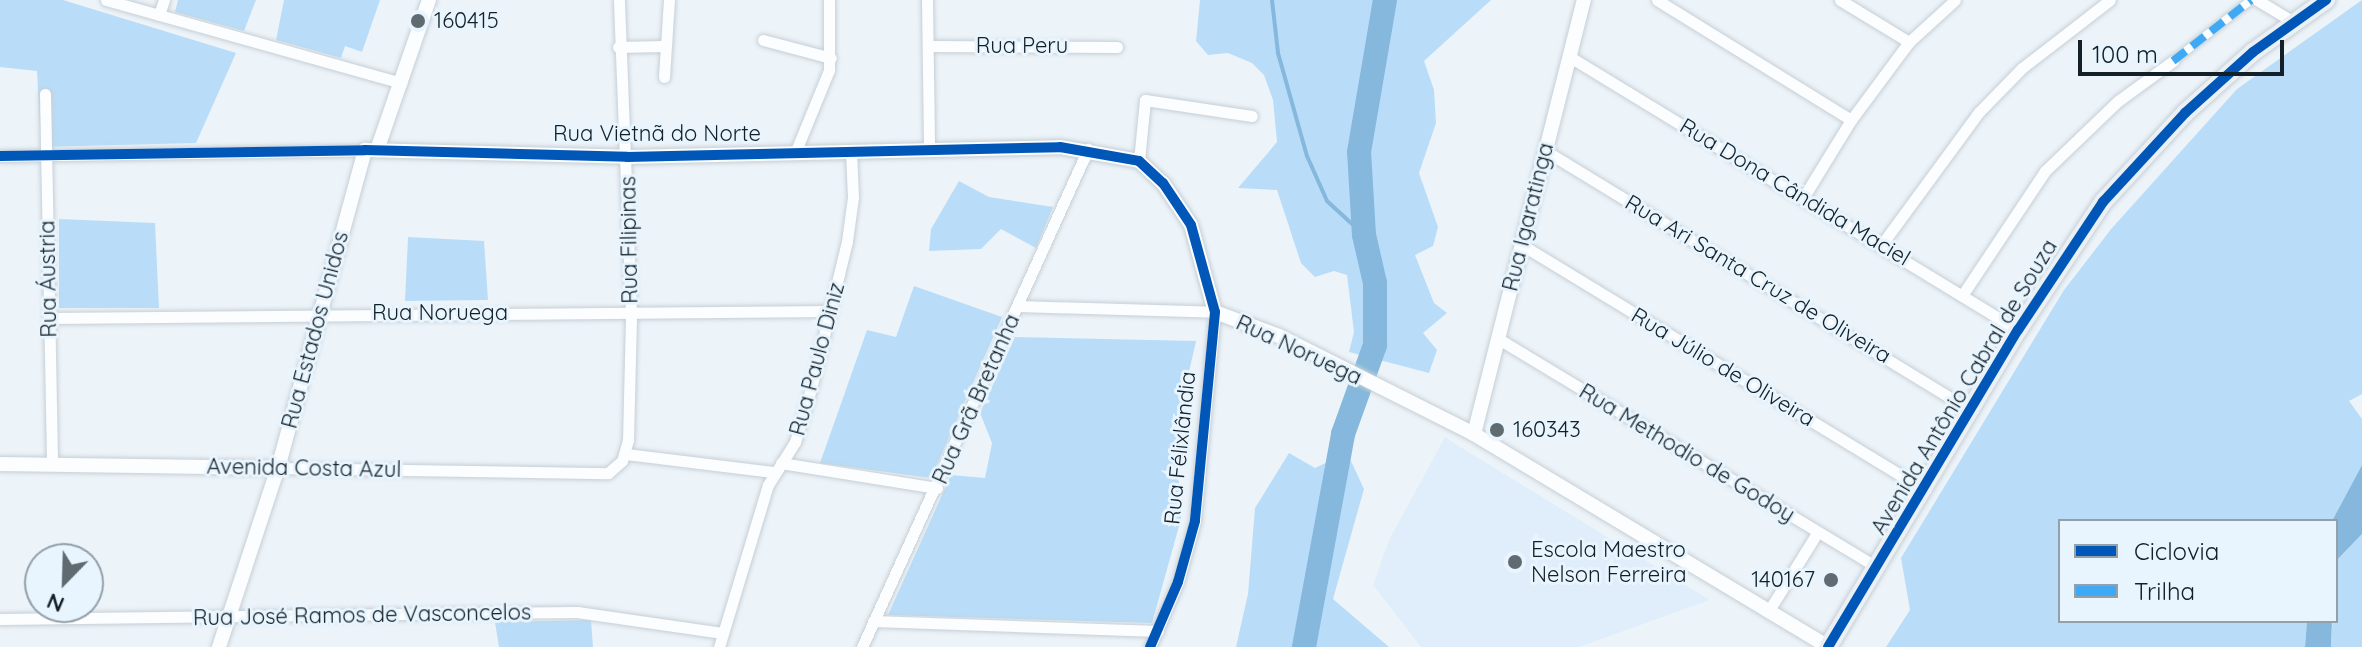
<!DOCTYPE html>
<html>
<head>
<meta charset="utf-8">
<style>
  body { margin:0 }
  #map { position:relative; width:2362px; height:647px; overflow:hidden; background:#edf4f9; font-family:Quicksand,sans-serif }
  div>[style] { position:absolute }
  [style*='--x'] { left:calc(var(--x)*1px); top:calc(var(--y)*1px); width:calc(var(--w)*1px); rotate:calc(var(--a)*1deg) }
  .built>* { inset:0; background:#dfeefa }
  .green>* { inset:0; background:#b9ddf8 }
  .water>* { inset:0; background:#85b8dc }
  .stream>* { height:4px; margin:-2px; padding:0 2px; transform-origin:2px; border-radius:2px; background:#85b8dc }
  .river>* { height:24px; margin:-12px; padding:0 12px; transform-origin:12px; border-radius:12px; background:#85b8dc }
  .roads { filter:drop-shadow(0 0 2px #c6cfd6) drop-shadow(0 0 2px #c6cfd6) }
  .pedestrian>* { height:8px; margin:-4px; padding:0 4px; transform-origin:4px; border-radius:4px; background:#fcfdfe }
  .minor>* { height:11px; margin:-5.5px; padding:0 5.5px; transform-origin:5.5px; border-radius:5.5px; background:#fcfdfe }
  .tertiary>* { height:14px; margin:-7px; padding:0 7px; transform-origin:7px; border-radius:7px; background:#fcfdfe }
  .primary>* { height:18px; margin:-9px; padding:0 9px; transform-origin:9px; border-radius:9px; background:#eaf0f4 }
  .quiet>* { height:8px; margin-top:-4px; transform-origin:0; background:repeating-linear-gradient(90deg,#3fa9f5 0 16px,transparent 0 24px) }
  .cycleway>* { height:10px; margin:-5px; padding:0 5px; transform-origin:5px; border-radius:5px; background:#0057b8 }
  .dots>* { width:22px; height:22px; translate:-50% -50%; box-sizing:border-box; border:4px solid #e8f5fe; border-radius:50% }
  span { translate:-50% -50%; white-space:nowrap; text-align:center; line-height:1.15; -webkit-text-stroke:6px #e8f5fe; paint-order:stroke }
  .poi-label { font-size:22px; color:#142028 }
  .left { translate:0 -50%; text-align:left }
  .right { translate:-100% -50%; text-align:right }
  .street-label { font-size:22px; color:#142028 }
  .legend { position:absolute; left:2058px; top:519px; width:280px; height:104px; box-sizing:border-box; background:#e8f5fe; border:2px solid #93a0a8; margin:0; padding:10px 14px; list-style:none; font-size:24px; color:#142028 }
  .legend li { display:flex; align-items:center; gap:16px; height:40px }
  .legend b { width:40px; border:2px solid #93a0a8 }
  .north { position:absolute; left:24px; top:543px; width:80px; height:80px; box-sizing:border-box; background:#e8f5fe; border:2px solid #93a0a8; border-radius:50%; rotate:203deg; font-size:22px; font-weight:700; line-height:32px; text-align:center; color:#142028 }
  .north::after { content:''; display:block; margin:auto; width:28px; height:36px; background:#606a71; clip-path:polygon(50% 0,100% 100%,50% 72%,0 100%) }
  .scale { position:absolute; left:2078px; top:40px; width:206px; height:36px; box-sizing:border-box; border:4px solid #142028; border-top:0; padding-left:10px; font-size:24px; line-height:28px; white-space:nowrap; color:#142028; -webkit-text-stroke:6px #e8f5fe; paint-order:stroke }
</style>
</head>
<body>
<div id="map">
  <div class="built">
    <div style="clip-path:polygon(1445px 437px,1454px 443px,1710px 600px,1579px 647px,1421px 647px,1373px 585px,1389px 540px)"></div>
  </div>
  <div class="green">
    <div style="clip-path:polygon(0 0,63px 0,236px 53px,196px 143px,41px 147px,37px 71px,0 67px)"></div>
    <div style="clip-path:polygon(178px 0,256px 0,244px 31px,175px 12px)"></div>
    <div style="clip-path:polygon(284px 0,380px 0,362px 52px,345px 46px,341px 58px,276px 40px)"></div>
    <div style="clip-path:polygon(1200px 0,1491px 0,1424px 61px,1434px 90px,1436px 123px,1419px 173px,1438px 227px,1433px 246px,1415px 255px,1434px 303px,1447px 313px,1423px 333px,1437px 350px,1429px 373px,1349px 352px,1354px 332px,1347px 275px,1334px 271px,1315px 277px,1301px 263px,1277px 190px,1238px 188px,1277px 142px,1273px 100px,1264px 75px,1252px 63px,1228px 53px,1208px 55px,1196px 41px)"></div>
    <div style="clip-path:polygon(2362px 0,2362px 394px,2349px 401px,2362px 419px,2362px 465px,2332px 521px,2060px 521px,2060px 621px,2307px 621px,2305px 647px,1886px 647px,1910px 610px,1901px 558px,2064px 290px,2112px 228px,2237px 89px)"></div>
    <div style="clip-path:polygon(959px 181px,989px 197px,1053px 207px,1036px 248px,1001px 229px,981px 249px,929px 251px,931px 229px)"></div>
    <div style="clip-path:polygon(59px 219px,155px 223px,159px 308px,59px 308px)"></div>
    <div style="clip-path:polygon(408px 237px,484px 241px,488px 300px,405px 301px)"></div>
    <div style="clip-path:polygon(914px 286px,1002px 317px,931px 478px,820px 463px,867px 330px,896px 337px)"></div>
    <div style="clip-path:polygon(1015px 337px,1196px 341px,1176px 429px,1181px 519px,1152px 623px,888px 615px,951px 475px,985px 478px,992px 443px,980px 413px)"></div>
    <div style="clip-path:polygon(1364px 359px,1338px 433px,1364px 489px,1333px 599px,1389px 647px,1236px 647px,1248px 594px,1255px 508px,1289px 453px,1315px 468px,1334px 459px,1337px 434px)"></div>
    <div style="clip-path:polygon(2362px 534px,2362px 647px,2331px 647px,2336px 561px)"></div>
    <div style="clip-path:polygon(591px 620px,593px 647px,499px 647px,495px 622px)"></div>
  </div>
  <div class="water">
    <div style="clip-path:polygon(2362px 465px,2362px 534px,2336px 561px,2332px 521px)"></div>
    <div style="clip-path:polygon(2307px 621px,2332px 621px,2331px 647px,2305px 647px)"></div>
  </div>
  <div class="stream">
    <div style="--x:1272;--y:0;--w:53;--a:83.5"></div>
    <div style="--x:1278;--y:53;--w:107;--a:74.3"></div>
    <div style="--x:1307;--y:156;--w:49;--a:66"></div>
    <div style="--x:1327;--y:201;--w:50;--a:42.6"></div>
  </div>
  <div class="river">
    <div style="--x:1304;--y:647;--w:217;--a:-79.6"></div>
    <div style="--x:1343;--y:434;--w:95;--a:-70.2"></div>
    <div style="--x:1375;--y:345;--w:62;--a:-90"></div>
    <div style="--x:1375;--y:283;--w:49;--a:-102.9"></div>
    <div style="--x:1364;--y:235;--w:83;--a:-93.4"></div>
    <div style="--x:1359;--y:152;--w:154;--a:-80.3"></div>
  </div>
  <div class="roads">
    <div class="pedestrian">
      <div style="--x:2173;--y:61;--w:99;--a:-38"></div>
    </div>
    <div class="minor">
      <div style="--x:106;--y:0;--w:307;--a:15.7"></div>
      <div style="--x:927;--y:0;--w:149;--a:89.2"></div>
      <div style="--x:1657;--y:0;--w:228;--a:31.7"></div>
      <div style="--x:1840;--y:0;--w:81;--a:31.3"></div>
      <div style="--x:2257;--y:0;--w:41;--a:31"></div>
      <div style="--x:159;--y:15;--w:16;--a:-72"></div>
      <div style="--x:763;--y:40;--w:70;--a:14.8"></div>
      <div style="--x:928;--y:46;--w:189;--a:0.3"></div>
      <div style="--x:618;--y:47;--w:46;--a:-1.2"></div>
      <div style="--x:1570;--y:57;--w:525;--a:31.36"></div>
      <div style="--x:664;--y:77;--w:77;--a:-86.3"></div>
      <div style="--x:45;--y:94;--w:369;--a:88.9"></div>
      <div style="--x:1544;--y:150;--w:501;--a:31.38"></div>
      <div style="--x:795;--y:153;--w:90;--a:-67.7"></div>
      <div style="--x:829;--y:70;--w:70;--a:-90"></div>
      <div style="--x:0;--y:156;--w:365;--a:-0.9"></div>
      <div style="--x:1139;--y:161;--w:61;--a:-84.4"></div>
      <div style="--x:1145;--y:100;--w:108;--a:8.5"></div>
      <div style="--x:1803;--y:198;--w:92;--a:-58.4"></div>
      <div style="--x:1851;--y:120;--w:97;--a:-53.4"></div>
      <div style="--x:1909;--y:42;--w:62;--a:-42.4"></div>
      <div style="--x:1882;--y:244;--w:164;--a:-53.7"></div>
      <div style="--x:1979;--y:112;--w:62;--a:-45.7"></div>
      <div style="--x:2022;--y:68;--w:111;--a:-37.7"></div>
      <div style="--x:1522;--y:245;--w:472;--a:31.3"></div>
      <div style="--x:1963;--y:294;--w:148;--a:-56.3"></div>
      <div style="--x:2045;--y:171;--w:101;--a:-43.8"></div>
      <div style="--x:2118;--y:101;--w:68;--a:-36"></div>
      <div style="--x:1018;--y:306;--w:197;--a:1.7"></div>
      <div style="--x:1215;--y:312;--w:210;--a:95.5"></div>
      <div style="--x:1195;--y:521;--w:63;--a:105.6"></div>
      <div style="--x:1178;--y:582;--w:71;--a:113.3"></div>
      <div style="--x:49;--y:318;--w:782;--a:-0.51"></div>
      <div style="--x:1497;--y:338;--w:445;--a:31.1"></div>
      <div style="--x:626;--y:454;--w:148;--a:7"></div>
      <div style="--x:781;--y:463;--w:158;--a:9.1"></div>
      <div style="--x:278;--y:468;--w:330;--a:0.9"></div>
      <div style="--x:608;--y:473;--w:18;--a:-41"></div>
      <div style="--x:622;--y:461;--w:22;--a:-74"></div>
      <div style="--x:628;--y:440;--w:126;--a:-88.6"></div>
      <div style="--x:631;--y:314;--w:314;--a:-92.2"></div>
      <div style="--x:1768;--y:612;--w:93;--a:-58.2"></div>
      <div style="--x:0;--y:619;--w:577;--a:-0.7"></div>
      <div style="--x:577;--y:612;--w:147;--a:8.2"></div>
      <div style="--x:873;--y:621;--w:285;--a:2"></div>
      <div style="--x:719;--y:647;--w:169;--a:-73.2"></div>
      <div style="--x:768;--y:485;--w:51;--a:-57.9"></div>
      <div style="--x:795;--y:442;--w:55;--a:-73.2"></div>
      <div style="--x:811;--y:389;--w:152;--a:-76.3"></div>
      <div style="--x:847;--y:241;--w:44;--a:-82.2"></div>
      <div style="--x:853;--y:197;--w:45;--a:-92.5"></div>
      <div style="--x:862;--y:647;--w:547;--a:-65.59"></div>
    </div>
    <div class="tertiary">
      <div style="--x:377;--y:150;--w:159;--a:-70.9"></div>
      <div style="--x:1474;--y:434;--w:448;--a:-75.8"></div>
      <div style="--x:0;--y:464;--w:278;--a:0.8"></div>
      <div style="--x:219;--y:647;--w:188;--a:-71.8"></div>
      <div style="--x:278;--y:468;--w:330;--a:-74.7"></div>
      <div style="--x:365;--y:150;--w:262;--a:1.5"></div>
      <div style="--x:627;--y:157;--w:433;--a:-1.3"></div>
      <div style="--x:1060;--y:147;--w:80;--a:10"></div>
      <div style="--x:1139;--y:161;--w:33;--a:43"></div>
      <div style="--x:1163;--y:183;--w:50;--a:56.3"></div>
      <div style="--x:1191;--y:225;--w:90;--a:74.6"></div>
      <div style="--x:1215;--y:312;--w:68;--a:20.6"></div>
      <div style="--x:1279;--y:336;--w:218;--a:26.7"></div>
      <div style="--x:1474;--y:434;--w:413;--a:31"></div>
    </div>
    <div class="primary">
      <div style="--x:1828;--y:647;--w:370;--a:-59.1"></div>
      <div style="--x:2018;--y:330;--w:154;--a:-56.4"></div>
      <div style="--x:2103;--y:202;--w:121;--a:-47.3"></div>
      <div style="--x:2185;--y:113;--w:91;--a:-41.9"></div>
      <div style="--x:2253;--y:52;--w:90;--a:-35.5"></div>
    </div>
  </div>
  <div class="quiet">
    <div style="--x:2173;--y:61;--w:99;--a:-38"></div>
  </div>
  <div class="cycleway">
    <div style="--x:0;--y:156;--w:365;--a:-0.9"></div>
    <div style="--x:365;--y:150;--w:262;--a:1.5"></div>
    <div style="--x:627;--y:157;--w:433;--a:-1.3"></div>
    <div style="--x:1060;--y:147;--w:80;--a:10"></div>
    <div style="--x:1139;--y:161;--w:33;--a:43"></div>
    <div style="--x:1163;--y:183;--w:50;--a:56.3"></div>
    <div style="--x:1191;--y:225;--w:90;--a:74.6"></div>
    <div style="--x:1215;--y:312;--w:210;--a:95.5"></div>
    <div style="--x:1195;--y:521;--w:63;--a:105.6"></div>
    <div style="--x:1178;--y:582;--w:71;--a:113.3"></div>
    <div style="--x:1828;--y:647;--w:370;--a:-59.1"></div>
    <div style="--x:2018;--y:330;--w:154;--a:-56.4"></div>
    <div style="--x:2103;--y:202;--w:121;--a:-47.3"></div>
    <div style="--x:2185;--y:113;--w:91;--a:-41.9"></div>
    <div style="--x:2253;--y:52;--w:90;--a:-35.5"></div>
  </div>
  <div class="dots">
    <div style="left:418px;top:21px;background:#606a71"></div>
    <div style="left:1497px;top:430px;background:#606a71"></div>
    <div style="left:1515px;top:562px;background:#606a71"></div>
    <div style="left:1831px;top:580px;background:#606a71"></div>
  </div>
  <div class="poi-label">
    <span class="left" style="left:434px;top:21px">160415</span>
    <span class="left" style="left:1513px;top:430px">160343</span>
    <span class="left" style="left:1531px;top:562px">Escola Maestro<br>Nelson Ferreira</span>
    <span class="right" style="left:1815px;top:580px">140167</span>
  </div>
  <div class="street-label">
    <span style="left:1022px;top:46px">Rua Peru</span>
    <span style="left:657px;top:134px">Rua Vietnã do Norte</span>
    <span style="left:1795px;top:192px;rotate:31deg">Rua Dona Cândida Maciel</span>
    <span style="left:1528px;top:217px;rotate:-76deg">Rua Igaratinga</span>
    <span style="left:629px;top:240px;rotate:-91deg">Rua Filipinas</span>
    <span style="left:48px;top:279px;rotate:-91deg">Rua Áustria</span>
    <span style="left:1758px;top:279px;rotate:31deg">Rua Ari Santa Cruz de Oliveira</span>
    <span style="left:440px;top:313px">Rua Noruega</span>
    <span style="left:315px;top:330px;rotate:-75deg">Rua Estados Unidos</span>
    <span style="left:1299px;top:350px;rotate:25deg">Rua Noruega</span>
    <span style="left:817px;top:359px;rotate:-75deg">Rua Paulo Diniz</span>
    <span style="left:1723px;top:367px;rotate:31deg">Rua Júlio de Oliveira</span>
    <span style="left:1964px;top:387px;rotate:-59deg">Avenida Antônio Cabral de Souza</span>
    <span style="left:976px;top:399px;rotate:-66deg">Rua Grã Bretanha</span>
    <span style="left:1180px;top:448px;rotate:-84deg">Rua Félixlândia</span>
    <span style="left:1687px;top:453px;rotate:31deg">Rua Methodio de Godoy</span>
    <span style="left:304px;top:468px;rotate:1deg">Avenida Costa Azul</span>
    <span style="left:362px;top:615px;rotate:-1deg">Rua José Ramos de Vasconcelos</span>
  </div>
  <ul class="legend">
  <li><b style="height:10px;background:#0057b8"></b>Ciclovia</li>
  <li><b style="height:10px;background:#3fa9f5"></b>Trilha</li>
  </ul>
  <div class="north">N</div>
  <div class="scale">100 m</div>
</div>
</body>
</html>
